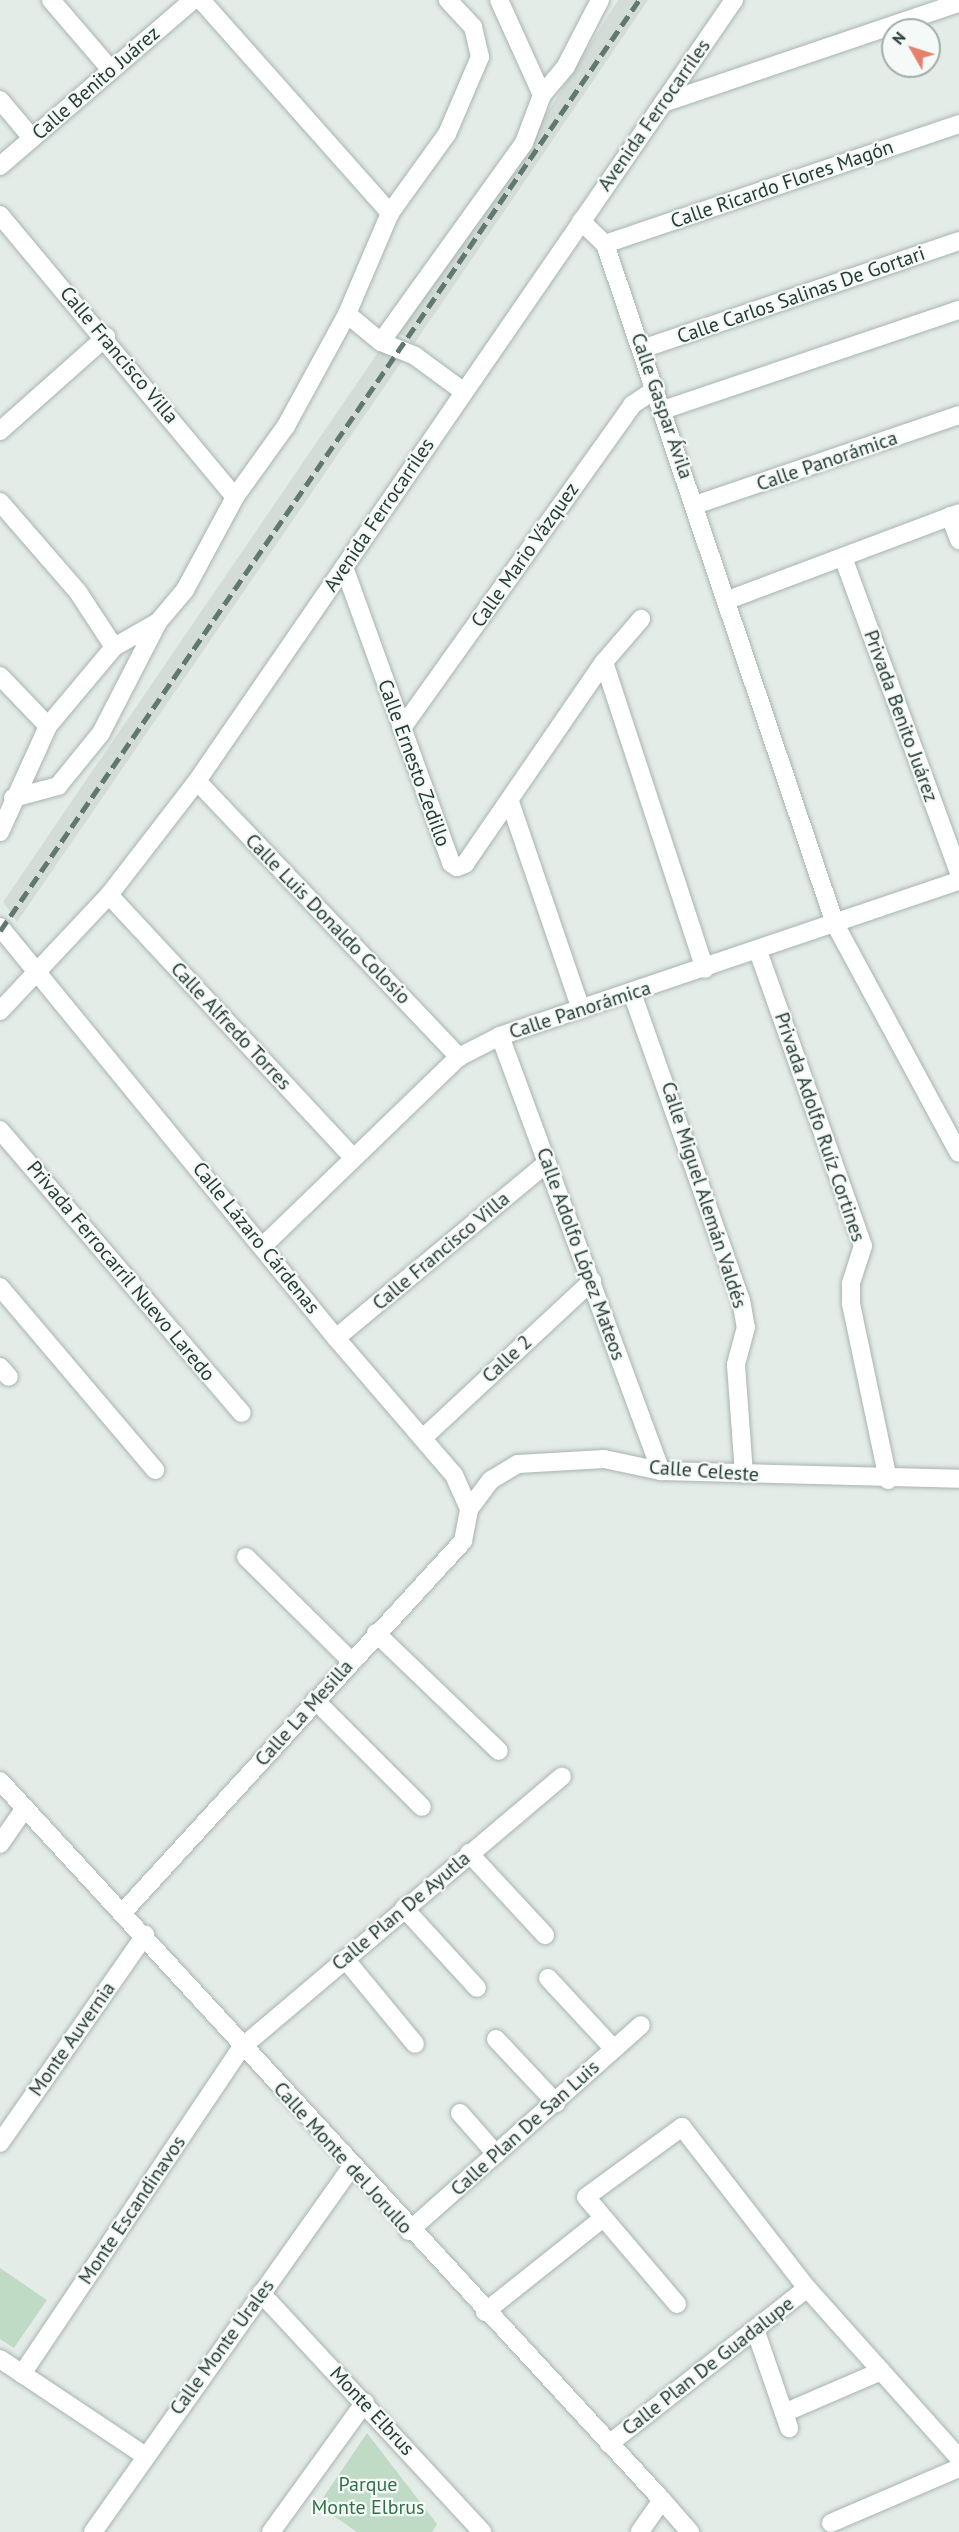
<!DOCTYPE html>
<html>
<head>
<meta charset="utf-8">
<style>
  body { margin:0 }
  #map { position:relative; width:959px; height:2532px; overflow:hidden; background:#e4ece8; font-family:"PT Sans",sans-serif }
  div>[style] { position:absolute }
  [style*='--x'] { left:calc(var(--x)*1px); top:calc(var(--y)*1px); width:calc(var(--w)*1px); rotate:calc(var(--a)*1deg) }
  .built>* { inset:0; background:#d3dcd7 }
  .green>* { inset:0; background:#bfdbc5 }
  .roads { filter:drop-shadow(0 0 2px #a7b4af) drop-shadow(0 0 2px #a7b4af) }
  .minor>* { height:18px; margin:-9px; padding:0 9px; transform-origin:9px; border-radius:9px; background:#fff }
  .tertiary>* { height:18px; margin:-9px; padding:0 9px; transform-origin:9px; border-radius:9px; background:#fff }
  .rail>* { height:4.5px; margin-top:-2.25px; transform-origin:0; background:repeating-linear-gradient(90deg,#607870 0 12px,transparent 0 18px) }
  span { translate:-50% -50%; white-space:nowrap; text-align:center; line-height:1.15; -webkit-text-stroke:4.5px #f5f9f7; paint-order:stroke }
  .street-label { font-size:20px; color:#253c35 }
  .park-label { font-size:20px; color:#337047 }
  .north { position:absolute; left:881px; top:18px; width:60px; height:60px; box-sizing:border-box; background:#f5f9f7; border:2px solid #a2ada9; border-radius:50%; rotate:309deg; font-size:16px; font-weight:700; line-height:24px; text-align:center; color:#253c35 }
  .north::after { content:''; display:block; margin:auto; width:21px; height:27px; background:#e5816a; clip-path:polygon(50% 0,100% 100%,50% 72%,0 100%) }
</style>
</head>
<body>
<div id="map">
  <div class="built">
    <div style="clip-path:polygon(618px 0,648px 0,414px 344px,394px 329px,551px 107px)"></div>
    <div style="clip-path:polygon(383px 345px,402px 361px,17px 922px,3px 902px)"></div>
  </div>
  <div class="green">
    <div style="clip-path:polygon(0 2268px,47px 2300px,14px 2348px,0 2339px)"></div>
    <div style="clip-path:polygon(367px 2433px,437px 2524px,432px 2532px,357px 2532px,318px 2505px)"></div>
  </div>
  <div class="roads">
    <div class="minor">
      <div style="--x:51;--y:0;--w:92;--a:49.4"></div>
      <div style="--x:201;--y:0;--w:285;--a:48.4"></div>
      <div style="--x:499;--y:0;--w:104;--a:65.6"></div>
      <div style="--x:0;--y:100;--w:50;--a:49.9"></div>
      <div style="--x:663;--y:103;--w:312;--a:-18.7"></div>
      <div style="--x:0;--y:166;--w:255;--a:-40.7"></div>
      <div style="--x:0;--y:215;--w:367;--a:50.2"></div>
      <div style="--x:581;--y:221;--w:33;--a:44"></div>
      <div style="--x:605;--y:244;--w:718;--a:71.31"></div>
      <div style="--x:835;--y:924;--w:260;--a:61.6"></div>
      <div style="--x:605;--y:244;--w:374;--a:-18.7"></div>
      <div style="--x:347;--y:314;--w:44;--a:39.5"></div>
      <div style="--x:381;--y:342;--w:37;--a:22"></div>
      <div style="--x:415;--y:356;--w:61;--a:36.3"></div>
      <div style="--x:381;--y:342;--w:245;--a:-54.3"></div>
      <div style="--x:524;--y:143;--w:51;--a:-69.4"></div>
      <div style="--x:542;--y:95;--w:38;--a:-50"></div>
      <div style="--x:566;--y:66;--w:74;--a:-62.7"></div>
      <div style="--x:642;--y:349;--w:335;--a:-18.8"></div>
      <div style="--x:663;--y:410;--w:312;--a:-18.7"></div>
      <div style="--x:0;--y:431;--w:142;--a:-41.6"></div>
      <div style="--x:0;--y:502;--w:119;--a:49.1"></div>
      <div style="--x:78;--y:592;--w:66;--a:56.8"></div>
      <div style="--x:695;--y:505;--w:279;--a:-18.8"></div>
      <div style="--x:950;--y:516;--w:26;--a:69"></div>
      <div style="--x:844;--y:560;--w:333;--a:69.8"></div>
      <div style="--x:344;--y:567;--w:315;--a:70.1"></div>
      <div style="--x:451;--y:863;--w:7;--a:34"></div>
      <div style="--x:457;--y:867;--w:9;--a:-21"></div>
      <div style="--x:465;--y:864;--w:245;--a:-55.5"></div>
      <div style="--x:604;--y:662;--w:57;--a:-49.3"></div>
      <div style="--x:728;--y:600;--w:247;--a:-20.6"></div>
      <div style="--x:604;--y:662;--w:323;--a:71.8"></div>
      <div style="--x:0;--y:676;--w:69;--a:46.2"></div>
      <div style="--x:402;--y:728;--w:397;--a:-54.5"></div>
      <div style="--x:632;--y:405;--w:29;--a:-34"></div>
      <div style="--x:197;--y:781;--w:381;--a:46.5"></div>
      <div style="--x:13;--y:798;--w:47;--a:-14.9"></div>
      <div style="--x:58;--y:786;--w:68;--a:-50.9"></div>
      <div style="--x:101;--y:733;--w:125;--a:-62.8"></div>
      <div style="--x:510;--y:802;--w:219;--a:71.1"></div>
      <div style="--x:0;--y:832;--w:116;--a:-65.6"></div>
      <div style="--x:48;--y:726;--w:103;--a:-50.1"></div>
      <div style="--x:114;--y:647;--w:51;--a:-29.6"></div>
      <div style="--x:158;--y:622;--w:42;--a:-49.8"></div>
      <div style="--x:185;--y:590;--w:106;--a:-61.7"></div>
      <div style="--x:235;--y:497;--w:87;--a:-54.3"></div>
      <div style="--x:286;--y:426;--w:128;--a:-61.4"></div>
      <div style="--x:347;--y:314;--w:110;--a:-66.9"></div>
      <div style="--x:390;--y:213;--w:97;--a:-54.2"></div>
      <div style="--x:447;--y:134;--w:84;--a:-66.8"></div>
      <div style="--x:480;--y:57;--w:31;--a:-103"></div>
      <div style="--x:473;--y:27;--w:37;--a:-133"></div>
      <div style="--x:109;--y:895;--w:359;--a:47.1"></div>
      <div style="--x:0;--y:927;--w:531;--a:50.73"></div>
      <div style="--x:336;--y:1338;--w:181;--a:49.3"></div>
      <div style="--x:454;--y:1475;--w:37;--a:66"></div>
      <div style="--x:758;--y:951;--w:313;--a:70.4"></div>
      <div style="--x:863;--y:1246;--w:40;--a:108"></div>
      <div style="--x:851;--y:1284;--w:20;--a:90"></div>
      <div style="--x:851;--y:1304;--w:180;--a:78.1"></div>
      <div style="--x:632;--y:993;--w:326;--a:70.5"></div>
      <div style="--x:741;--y:1300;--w:27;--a:80"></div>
      <div style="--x:746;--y:1327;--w:39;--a:105"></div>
      <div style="--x:736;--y:1365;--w:109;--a:85.8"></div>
      <div style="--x:500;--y:1036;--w:464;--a:69.7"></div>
      <div style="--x:0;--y:1130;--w:372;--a:49.5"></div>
      <div style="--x:264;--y:1245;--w:271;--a:-44"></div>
      <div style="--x:459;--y:1057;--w:46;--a:-27.1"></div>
      <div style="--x:500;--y:1036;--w:484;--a:-18.7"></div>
      <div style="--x:0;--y:1287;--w:240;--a:49.7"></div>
      <div style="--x:336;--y:1338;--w:274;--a:-39.7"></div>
      <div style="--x:0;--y:1367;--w:13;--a:48"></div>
      <div style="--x:423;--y:1438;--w:231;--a:-42.9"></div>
      <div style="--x:246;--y:1557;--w:148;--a:44.7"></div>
      <div style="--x:376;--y:1633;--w:170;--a:43.8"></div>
      <div style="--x:315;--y:1700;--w:151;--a:45"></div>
      <div style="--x:0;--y:1844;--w:44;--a:-55.2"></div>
      <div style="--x:469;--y:1853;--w:112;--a:47.2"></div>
      <div style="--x:404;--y:1908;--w:108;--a:47.6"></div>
      <div style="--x:124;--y:1911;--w:502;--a:-47.5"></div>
      <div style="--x:463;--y:1541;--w:33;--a:-79"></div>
      <div style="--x:469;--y:1509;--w:36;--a:-53"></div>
      <div style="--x:491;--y:1480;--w:31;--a:-31"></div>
      <div style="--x:518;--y:1464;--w:86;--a:-3.3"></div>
      <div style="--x:604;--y:1459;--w:58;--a:11.9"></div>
      <div style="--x:661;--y:1471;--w:298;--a:1.5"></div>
      <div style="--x:345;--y:1959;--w:110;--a:50.5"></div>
      <div style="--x:548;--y:1978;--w:97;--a:47.1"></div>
      <div style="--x:496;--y:2039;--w:88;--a:46.8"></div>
      <div style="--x:460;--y:2113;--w:55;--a:48.7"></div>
      <div style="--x:0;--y:2143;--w:254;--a:-55.1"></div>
      <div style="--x:409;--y:2231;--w:310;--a:-41.6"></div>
      <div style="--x:261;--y:2293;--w:326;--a:47.2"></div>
      <div style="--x:677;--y:2304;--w:140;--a:-130.4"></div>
      <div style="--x:586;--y:2197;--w:119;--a:-36.1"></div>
      <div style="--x:682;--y:2127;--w:204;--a:52.2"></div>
      <div style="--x:807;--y:2288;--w:228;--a:48.2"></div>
      <div style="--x:485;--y:2312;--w:151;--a:-38.5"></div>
      <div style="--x:755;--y:2329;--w:105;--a:71"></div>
      <div style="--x:0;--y:2359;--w:173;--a:33.7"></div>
      <div style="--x:22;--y:2374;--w:394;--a:-56.1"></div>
      <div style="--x:242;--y:2047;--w:419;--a:-40.2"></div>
      <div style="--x:784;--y:2413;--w:106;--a:-23.4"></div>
      <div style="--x:609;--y:2444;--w:252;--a:-38.2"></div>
      <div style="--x:662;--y:2500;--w:43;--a:48.8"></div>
      <div style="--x:831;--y:2523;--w:139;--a:-23.3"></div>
      <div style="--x:93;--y:2532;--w:450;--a:-54.7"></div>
      <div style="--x:271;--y:2532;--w:160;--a:-54.1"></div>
    </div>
    <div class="tertiary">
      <div style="--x:0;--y:1011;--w:159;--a:-46.8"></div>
      <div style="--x:109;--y:895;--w:144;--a:-52.3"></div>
      <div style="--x:197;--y:781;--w:948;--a:-55.49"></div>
      <div style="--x:0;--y:1781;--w:977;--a:47.36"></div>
      <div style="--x:662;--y:2500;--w:39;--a:125"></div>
    </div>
  </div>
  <div class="rail">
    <div style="--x:0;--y:931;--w:1129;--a:-55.54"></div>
  </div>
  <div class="street-label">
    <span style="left:96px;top:83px;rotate:-41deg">Calle Benito Juárez</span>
    <span style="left:654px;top:115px;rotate:-55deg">Avenida Ferrocarriles</span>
    <span style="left:782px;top:184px;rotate:-19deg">Calle Ricardo Flores Magón</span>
    <span style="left:801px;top:295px;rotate:-19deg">Calle Carlos Salinas De Gortari</span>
    <span style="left:119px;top:355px;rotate:50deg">Calle Francisco Villa</span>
    <span style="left:662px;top:406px;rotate:71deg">Calle Gaspar Ávila</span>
    <span style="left:827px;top:461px;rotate:-19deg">Calle Panorámica</span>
    <span style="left:379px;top:515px;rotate:-56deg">Avenida Ferrocarriles</span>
    <span style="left:525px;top:555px;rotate:-55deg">Calle Mario Vázquez</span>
    <span style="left:901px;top:716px;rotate:70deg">Privada Benito Juárez</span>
    <span style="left:414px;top:763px;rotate:70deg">Calle Ernesto Zedillo</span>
    <span style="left:328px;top:919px;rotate:46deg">Calle Luis Donaldo Colosio</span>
    <span style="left:580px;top:1010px;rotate:-18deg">Calle Panorámica</span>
    <span style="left:231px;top:1026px;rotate:47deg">Calle Alfredo Torres</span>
    <span style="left:820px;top:1127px;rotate:71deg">Privada Adolfo Ruíz Cortines</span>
    <span style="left:704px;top:1195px;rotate:72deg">Calle Miguel Alemán Valdés</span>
    <span style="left:256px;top:1238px;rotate:51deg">Calle Lázaro Cárdenas</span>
    <span style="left:441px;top:1251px;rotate:-40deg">Calle Francisco Villa</span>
    <span style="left:581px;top:1254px;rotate:70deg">Calle Adolfo López Mateos</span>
    <span style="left:121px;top:1271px;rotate:50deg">Privada Ferrocarril Nuevo Laredo</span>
    <span style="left:507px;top:1359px;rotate:-43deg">Calle 2</span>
    <span style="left:704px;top:1471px;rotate:4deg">Calle Celeste</span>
    <span style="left:304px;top:1713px;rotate:-48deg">Calle La Mesilla</span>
    <span style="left:401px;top:1911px;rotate:-40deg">Calle Plan De Ayutla</span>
    <span style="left:72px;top:2039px;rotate:-55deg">Monte Auvernia</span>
    <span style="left:525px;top:2128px;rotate:-42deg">Calle Plan De San Luis</span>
    <span style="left:343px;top:2158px;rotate:48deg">Calle Monte del Jorullo</span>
    <span style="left:132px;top:2210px;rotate:-56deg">Monte Escandinavos</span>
    <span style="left:222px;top:2347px;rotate:-54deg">Calle Monte Urales</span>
    <span style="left:708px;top:2366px;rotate:-38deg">Calle Plan De Guadalupe</span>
    <span style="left:372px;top:2411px;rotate:47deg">Monte Elbrus</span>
  </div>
  <div class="park-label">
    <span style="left:368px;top:2496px">Parque<br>Monte Elbrus</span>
  </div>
  <div class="north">N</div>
</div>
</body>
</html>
